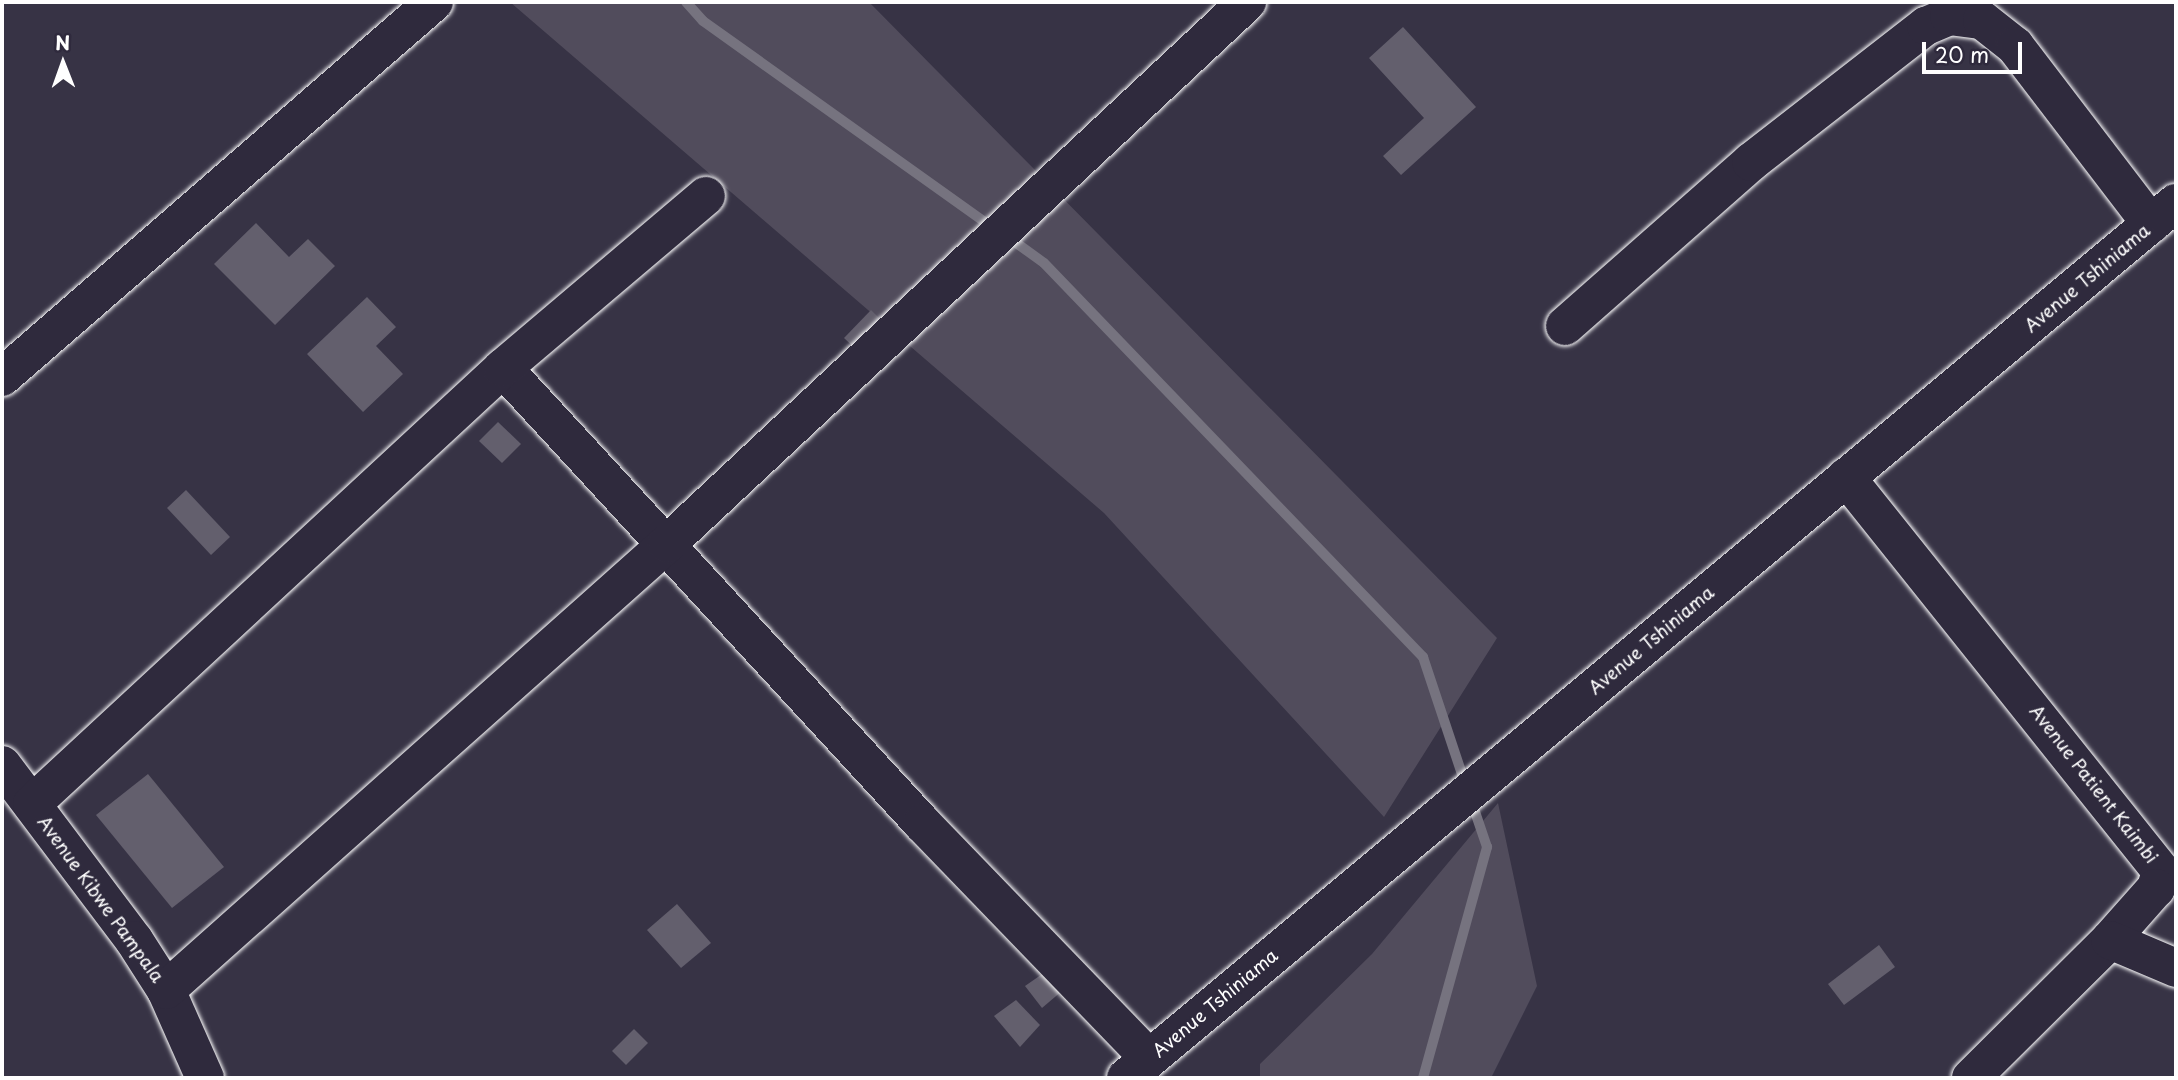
<!DOCTYPE html>
<html>
<head>
<meta charset="utf-8">
<style>
  body { margin:0 }
  #map { position:relative; width:2178px; height:1080px; overflow:hidden; background:#373345; font-family:"Playpen Sans",sans-serif }
  div>[style] { position:absolute }
  [style*='--x'] { left:calc(var(--x)*1px); top:calc(var(--y)*1px); width:calc(var(--w)*1px); rotate:calc(var(--a)*1deg) }
  .green>* { inset:0; background:#514c5c }
  .stream>* { height:10px; margin:-5px; padding:0 5px; transform-origin:5px; border-radius:5px; background:#76737f }
  .building>* { inset:0; background:#635f6d }
  .roads { filter:drop-shadow(0 0 2px #fff) drop-shadow(0 0 2px #fff) }
  .minor>* { height:38px; margin:-19px; padding:0 19px; transform-origin:19px; border-radius:19px; background:#2f2a3d }
  span { translate:-50% -50%; white-space:nowrap; text-align:center; line-height:1.15; -webkit-text-stroke:5px #2f2a3d; paint-order:stroke }
  .street-label { font-size:18px; color:#fff }
  .frame { position:absolute; inset:0; border:4px solid #fff; pointer-events:none }
  .north { position:absolute; left:28px; top:28px; width:70px; height:70px; -webkit-text-stroke:5px #2f2a3d; paint-order:stroke; rotate:359deg; font-size:19px; font-weight:700; line-height:28px; text-align:center; color:#fff }
  .north::after { content:''; display:block; margin:auto; width:24px; height:32px; background:#fff; clip-path:polygon(50% 0,100% 100%,50% 72%,0 100%) }
  .scale { position:absolute; left:1922px; top:42px; width:100px; height:32px; box-sizing:border-box; border:4px solid #fff; border-top:0; padding-left:9px; font-size:21px; line-height:24px; white-space:nowrap; color:#fff; -webkit-text-stroke:5px #2f2a3d; paint-order:stroke }
</style>
</head>
<body>
<div id="map">
  <div class="green">
    <div style="clip-path:polygon(510px 2px,869px 2px,1497px 638px,1384px 817px,1104px 513px)"></div>
    <div style="clip-path:polygon(1498px 803px,1537px 986px,1491px 1078px,1260px 1078px,1260px 1064px,1372px 954px)"></div>
  </div>
  <div class="stream">
    <div style="--x:686;--y:2;--w:25;--a:48"></div>
    <div style="--x:703;--y:21;--w:359;--a:35.5"></div>
    <div style="--x:1008;--y:237;--w:44;--a:35.8"></div>
    <div style="--x:1044;--y:263;--w:547;--a:46.11"></div>
    <div style="--x:1423;--y:657;--w:133;--a:71.6"></div>
    <div style="--x:1423;--y:1078;--w:240;--a:-74.5"></div>
    <div style="--x:1487;--y:847;--w:50;--a:-108.8"></div>
  </div>
  <div class="building">
    <div style="clip-path:polygon(1403px 27px,1476px 107px,1401px 175px,1383px 156px,1424px 118px,1369px 58px)"></div>
    <div style="clip-path:polygon(256px 223px,289px 257px,308px 239px,335px 266px,275px 325px,214px 264px)"></div>
    <div style="clip-path:polygon(367px 297px,396px 327px,376px 346px,403px 374px,363px 412px,307px 354px)"></div>
    <div style="clip-path:polygon(871px 310px,887px 326px,860px 353px,844px 338px)"></div>
    <div style="clip-path:polygon(498px 422px,521px 444px,502px 463px,479px 441px)"></div>
    <div style="clip-path:polygon(186px 490px,230px 537px,211px 555px,167px 508px)"></div>
    <div style="clip-path:polygon(148px 774px,224px 867px,172px 908px,96px 815px)"></div>
    <div style="clip-path:polygon(677px 904px,711px 943px,681px 968px,647px 930px)"></div>
    <div style="clip-path:polygon(1879px 945px,1895px 967px,1844px 1005px,1828px 984px)"></div>
    <div style="clip-path:polygon(1048px 970px,1069px 985px,1042px 1008px,1025px 986px)"></div>
    <div style="clip-path:polygon(1016px 1000px,1040px 1025px,1020px 1047px,994px 1016px)"></div>
    <div style="clip-path:polygon(634px 1029px,648px 1043px,626px 1065px,612px 1051px)"></div>
  </div>
  <div class="roads">
    <div class="minor">
      <div style="--x:1565;--y:326;--w:248;--a:-41.4"></div>
      <div style="--x:1751;--y:162;--w:222;--a:-37.9"></div>
      <div style="--x:1926;--y:26;--w:25;--a:-23"></div>
      <div style="--x:1949;--y:16;--w:33;--a:7"></div>
      <div style="--x:1982;--y:20;--w:42;--a:38.2"></div>
      <div style="--x:2015;--y:46;--w:224;--a:52.6"></div>
      <div style="--x:503;--y:368;--w:619;--a:47.36"></div>
      <div style="--x:922;--y:823;--w:327;--a:46"></div>
      <div style="--x:2;--y:377;--w:572;--a:-40.96"></div>
      <div style="--x:1846;--y:477;--w:504;--a:51.36"></div>
      <div style="--x:2161;--y:871;--w:18;--a:106"></div>
      <div style="--x:2156;--y:888;--w:69;--a:131.5"></div>
      <div style="--x:2110;--y:940;--w:196;--a:135.2"></div>
      <div style="--x:2;--y:765;--w:219;--a:53"></div>
      <div style="--x:134;--y:940;--w:59;--a:57.4"></div>
      <div style="--x:166;--y:990;--w:96;--a:66.1"></div>
      <div style="--x:32;--y:804;--w:642;--a:-42.79"></div>
      <div style="--x:503;--y:368;--w:266;--a:-40.3"></div>
      <div style="--x:2110;--y:940;--w:72;--a:23"></div>
      <div style="--x:166;--y:990;--w:671;--a:-41.68"></div>
      <div style="--x:667;--y:544;--w:794;--a:-43.06"></div>
      <div style="--x:1126;--y:1078;--w:1367;--a:-39.81"></div>
    </div>
  </div>
  <div class="street-label">
    <span style="left:2087px;top:278px;rotate:-40deg">Avenue Tshiniama</span>
    <span style="left:1651px;top:640px;rotate:-40deg">Avenue Tshiniama</span>
    <span style="left:2094px;top:784px;rotate:52deg">Avenue Patient Kaimbi</span>
    <span style="left:101px;top:899px;rotate:54deg">Avenue Kibwe Pampala</span>
    <span style="left:1215px;top:1003px;rotate:-40deg">Avenue Tshiniama</span>
  </div>
  <div class="frame"></div>
  <div class="north">N</div>
  <div class="scale">20 m</div>
</div>
</body>
</html>
